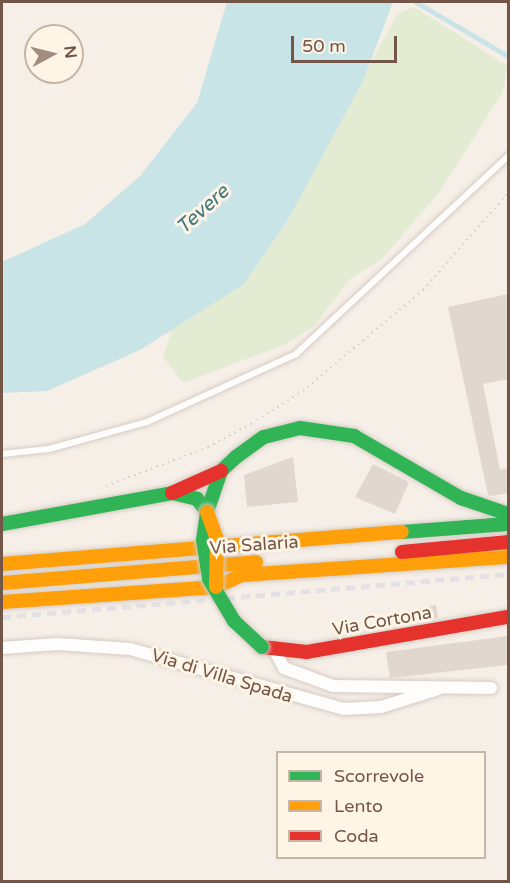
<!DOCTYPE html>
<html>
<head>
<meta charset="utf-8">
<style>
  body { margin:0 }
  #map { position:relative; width:510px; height:883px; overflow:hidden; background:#f6efe7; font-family:"Varela Round",sans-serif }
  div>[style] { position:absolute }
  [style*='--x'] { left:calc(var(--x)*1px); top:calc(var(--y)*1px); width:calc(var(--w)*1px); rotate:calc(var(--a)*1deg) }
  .green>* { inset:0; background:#e3ecd2 }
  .water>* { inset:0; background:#c9e4e6 }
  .stream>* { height:4.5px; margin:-2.25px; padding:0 2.25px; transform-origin:2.25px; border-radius:2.25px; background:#c9e4e6 }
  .building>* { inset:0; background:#e2d7cf }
  .path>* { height:2px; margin-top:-1px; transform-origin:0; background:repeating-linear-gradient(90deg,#d7cec9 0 1.5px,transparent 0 6px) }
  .roads { filter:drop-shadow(0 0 2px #d4ccc5) drop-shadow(0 0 2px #d4ccc5) }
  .lane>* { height:6px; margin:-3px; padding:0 3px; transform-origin:3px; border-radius:3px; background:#fefdfb }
  .street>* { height:12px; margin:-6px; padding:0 6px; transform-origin:6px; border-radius:6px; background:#fefdfb }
  .fast>* { height:14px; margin:-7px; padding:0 7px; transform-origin:7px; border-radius:7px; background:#30b455 }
  .slow>* { height:14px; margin:-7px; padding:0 7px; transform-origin:7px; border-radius:7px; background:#ff9f0a }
  .jam>* { height:14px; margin:-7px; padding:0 7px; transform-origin:7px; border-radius:7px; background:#e5322d }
  .rail>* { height:4.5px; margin-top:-2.25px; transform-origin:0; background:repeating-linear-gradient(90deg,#e3e1e4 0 9px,transparent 0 15px) }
  .bridges { filter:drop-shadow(0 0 2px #d4ccc4) drop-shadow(0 0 2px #d4ccc4) }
  .fast-bridge>* { height:14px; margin:-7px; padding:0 7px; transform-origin:7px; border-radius:7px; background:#30b455 }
  .slow-bridge>* { height:14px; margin:-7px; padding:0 7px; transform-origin:7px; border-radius:7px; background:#ff9f0a }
  span { translate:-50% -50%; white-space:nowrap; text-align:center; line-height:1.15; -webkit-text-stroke:6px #fff5e7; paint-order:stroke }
  .street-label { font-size:18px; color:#735648 }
  .water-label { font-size:20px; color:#3f7880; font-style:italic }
  .frame { position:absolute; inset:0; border:3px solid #735648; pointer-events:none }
  .legend { position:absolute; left:276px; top:751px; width:210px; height:108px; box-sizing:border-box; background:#fff5e7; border:2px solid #c7b5a7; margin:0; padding:8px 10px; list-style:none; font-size:18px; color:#735648 }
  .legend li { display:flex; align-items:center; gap:12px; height:30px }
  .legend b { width:30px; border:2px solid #c7b5a7 }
  .north { position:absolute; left:24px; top:24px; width:60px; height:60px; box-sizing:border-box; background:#fff5e7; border:2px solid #c7b5a7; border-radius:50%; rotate:83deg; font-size:16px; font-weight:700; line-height:24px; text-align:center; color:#735648 }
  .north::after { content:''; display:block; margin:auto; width:21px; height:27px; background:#a18c80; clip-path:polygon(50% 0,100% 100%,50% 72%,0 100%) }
  .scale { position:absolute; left:291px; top:36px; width:106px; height:27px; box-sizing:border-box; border:3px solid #735648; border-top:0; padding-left:8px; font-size:18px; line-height:21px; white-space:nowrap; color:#735648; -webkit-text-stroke:4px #fff5e7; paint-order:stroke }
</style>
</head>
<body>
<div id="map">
  <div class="green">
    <div style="clip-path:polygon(414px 7px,508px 66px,502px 93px,440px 191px,382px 259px,350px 279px,314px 326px,286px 344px,183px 383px,163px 357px,172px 329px,244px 284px,288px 220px,397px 14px)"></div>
  </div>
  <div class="water">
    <div style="clip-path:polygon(227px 2px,393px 2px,363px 81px,288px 220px,244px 284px,140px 350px,47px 391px,2px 393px,2px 262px,85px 224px,140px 176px,197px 103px)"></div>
  </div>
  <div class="stream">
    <div style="--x:416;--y:2;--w:107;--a:30.4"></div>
  </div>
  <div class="building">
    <div style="clip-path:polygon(508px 294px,508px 379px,483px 384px,500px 470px,508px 468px,508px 493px,493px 496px,488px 495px,448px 307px)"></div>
    <div style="clip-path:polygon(293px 457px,298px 502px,247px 507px,244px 475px)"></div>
    <div style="clip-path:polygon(373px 464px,409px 482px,395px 514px,355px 497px)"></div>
    <div style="clip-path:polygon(436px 605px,438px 618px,410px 623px,408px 610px)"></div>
    <div style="clip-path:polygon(508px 636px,508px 665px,390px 678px,386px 652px)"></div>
  </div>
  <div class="path">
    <div style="--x:257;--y:420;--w:54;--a:-32.2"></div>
    <div style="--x:303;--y:391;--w:157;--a:-40.1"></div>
    <div style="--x:423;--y:290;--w:129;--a:-48.8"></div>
    <div style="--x:106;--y:486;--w:109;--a:-20.9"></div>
    <div style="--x:208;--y:447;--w:50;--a:-28.6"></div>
  </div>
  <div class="roads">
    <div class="lane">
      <div style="--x:2;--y:454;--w:47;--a:-6.1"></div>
      <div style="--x:49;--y:449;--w:102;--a:-15.4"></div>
      <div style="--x:147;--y:422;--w:164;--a:-24.5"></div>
      <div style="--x:296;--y:354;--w:290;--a:-43"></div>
    </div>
    <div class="street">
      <div style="--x:2;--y:648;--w:55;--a:-4.2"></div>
      <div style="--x:57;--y:644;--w:73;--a:3.9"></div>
      <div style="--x:130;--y:649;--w:221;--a:15.7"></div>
      <div style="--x:343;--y:709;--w:38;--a:-3"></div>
      <div style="--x:381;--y:707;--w:60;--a:-17.5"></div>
      <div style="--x:275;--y:651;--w:19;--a:62"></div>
      <div style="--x:284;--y:668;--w:52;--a:20.2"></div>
      <div style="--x:333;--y:686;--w:158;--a:0.7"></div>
    </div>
    <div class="fast">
      <div style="--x:207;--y:512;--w:43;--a:-71.1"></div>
      <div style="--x:221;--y:471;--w:21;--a:-43"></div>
      <div style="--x:236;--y:457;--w:34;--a:-36"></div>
      <div style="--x:264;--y:437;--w:37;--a:-14"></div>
      <div style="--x:300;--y:428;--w:55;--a:8.4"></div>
      <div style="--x:354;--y:436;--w:124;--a:30.1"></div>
      <div style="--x:461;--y:498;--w:50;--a:18.8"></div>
      <div style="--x:2;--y:524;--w:173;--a:-10.3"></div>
      <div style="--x:172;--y:493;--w:26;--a:13"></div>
      <div style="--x:197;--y:499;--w:16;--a:52"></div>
      <div style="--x:402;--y:532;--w:106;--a:-4.3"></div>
    </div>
    <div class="slow">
      <div style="--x:2;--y:564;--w:401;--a:-4.6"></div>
      <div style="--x:2;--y:583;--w:255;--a:-4.7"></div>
      <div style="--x:2;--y:602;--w:215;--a:-4"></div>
      <div style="--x:216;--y:587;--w:29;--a:-25"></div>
      <div style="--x:242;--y:575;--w:267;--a:-3.9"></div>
    </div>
    <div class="jam">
      <div style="--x:172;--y:493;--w:54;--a:-24.2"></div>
      <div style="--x:402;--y:552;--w:106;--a:-5.4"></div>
      <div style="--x:262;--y:647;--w:45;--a:6.3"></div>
      <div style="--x:307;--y:652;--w:204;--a:-9.9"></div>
    </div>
  </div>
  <div class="rail">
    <div style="--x:2;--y:617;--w:508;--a:-4.86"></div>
  </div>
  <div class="bridges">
    <div class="fast-bridge">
      <div style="--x:207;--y:512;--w:28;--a:98"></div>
      <div style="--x:203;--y:540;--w:39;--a:81"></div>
      <div style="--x:209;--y:579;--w:49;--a:59.2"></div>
      <div style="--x:234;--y:621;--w:38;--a:43"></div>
    </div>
    <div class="slow-bridge">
      <div style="--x:207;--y:512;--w:29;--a:70"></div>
      <div style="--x:217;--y:539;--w:48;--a:91.2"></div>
    </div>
  </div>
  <div class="street-label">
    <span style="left:254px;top:545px;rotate:-4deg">Via Salaria</span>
    <span style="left:382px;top:621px;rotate:-10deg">Via Cortona</span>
    <span style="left:222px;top:676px;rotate:17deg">Via di Villa Spada</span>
  </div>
  <div class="water-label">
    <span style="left:203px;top:210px;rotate:-42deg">Tevere</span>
  </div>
  <div class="frame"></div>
  <ul class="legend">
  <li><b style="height:8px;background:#30b455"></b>Scorrevole</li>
  <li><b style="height:8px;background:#ff9f0a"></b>Lento</li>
  <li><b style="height:8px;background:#e5322d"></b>Coda</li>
  </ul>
  <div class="north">N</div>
  <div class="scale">50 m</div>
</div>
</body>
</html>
